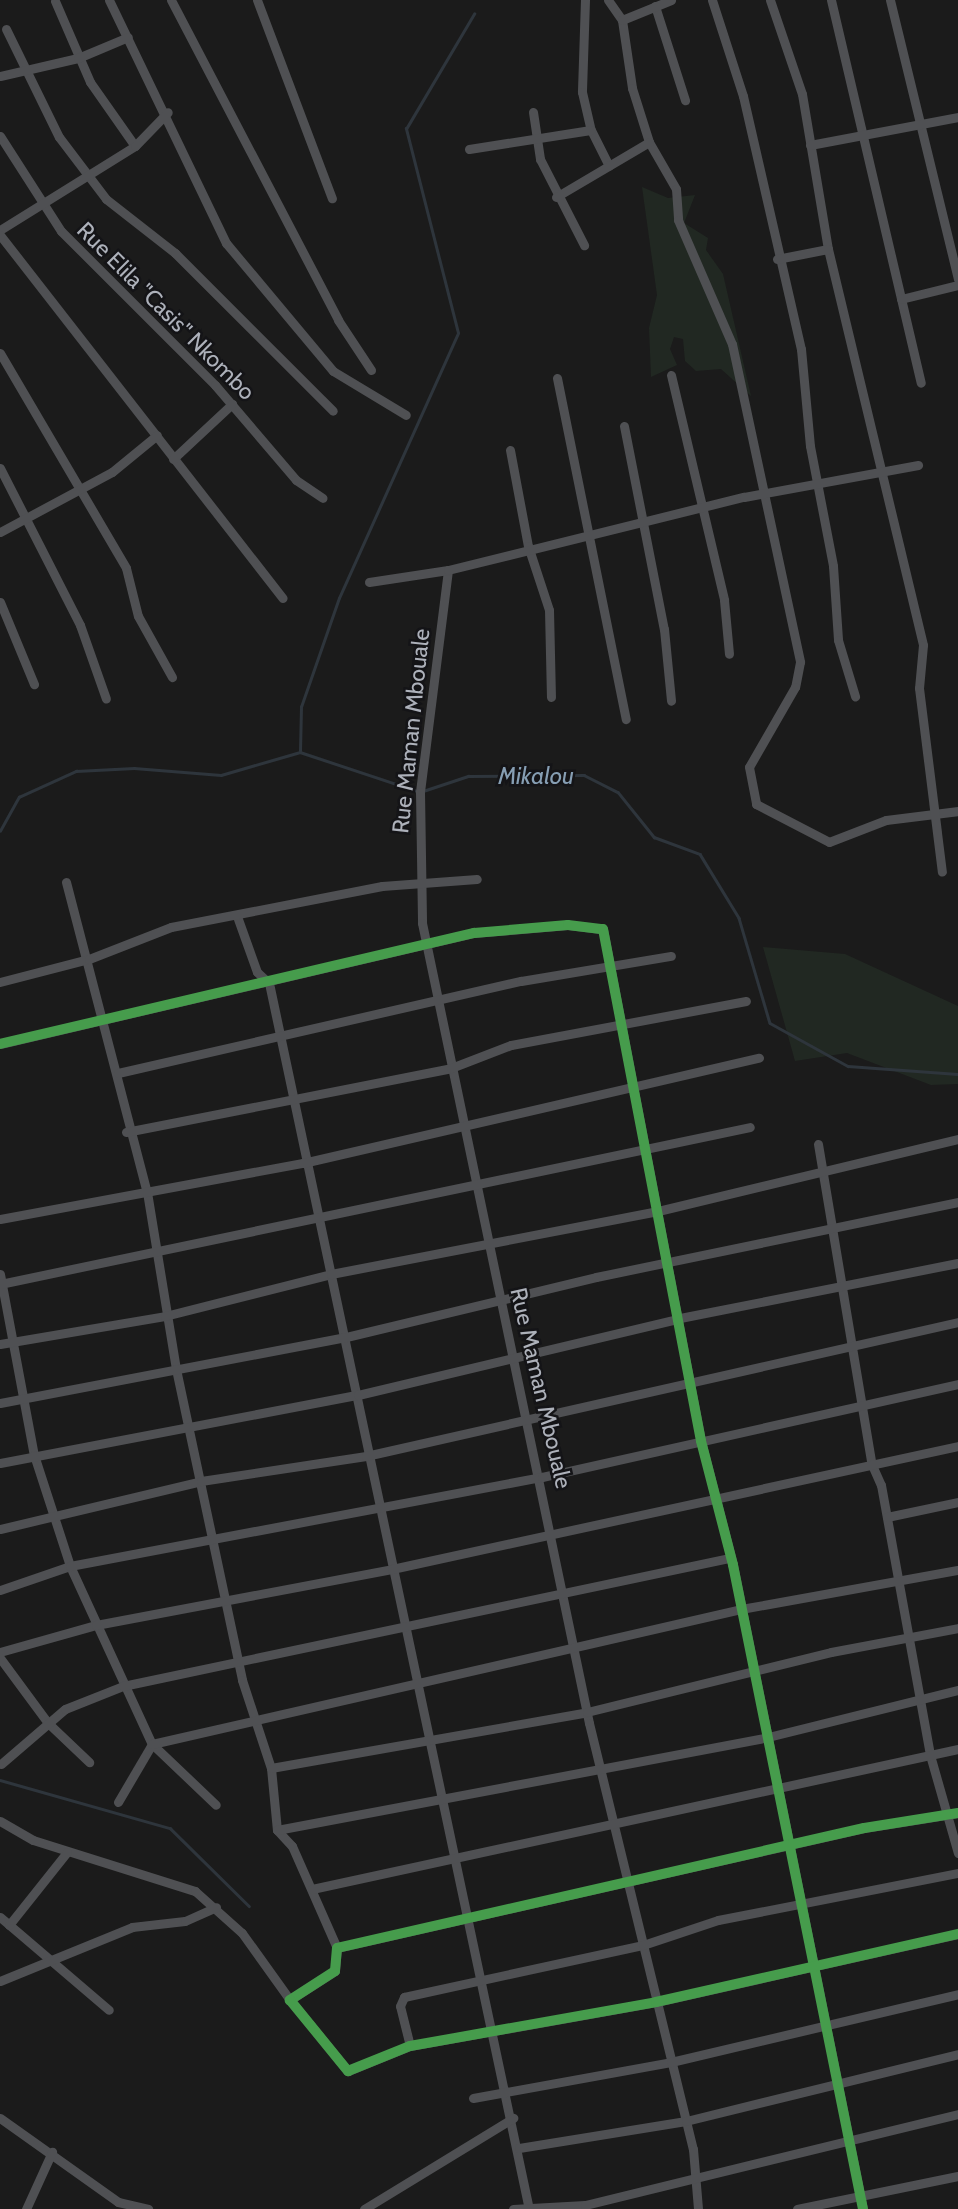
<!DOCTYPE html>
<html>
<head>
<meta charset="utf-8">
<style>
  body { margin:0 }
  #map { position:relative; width:958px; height:2209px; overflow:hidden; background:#1b1b1b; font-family:Cabin,sans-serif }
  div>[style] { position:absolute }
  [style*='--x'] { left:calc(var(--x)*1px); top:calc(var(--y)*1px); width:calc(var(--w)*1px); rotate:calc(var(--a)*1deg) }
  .green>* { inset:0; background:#212822 }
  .stream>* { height:2.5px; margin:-1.25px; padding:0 1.25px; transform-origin:1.25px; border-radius:1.25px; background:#2e353c }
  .minor>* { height:9px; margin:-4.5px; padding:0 4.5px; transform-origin:4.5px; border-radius:4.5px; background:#4f5053 }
  .cycleway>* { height:10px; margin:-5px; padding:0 5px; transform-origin:5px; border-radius:5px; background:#469c4c }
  span { translate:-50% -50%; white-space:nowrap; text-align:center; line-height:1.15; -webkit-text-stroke:5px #141417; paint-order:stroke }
  .street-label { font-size:23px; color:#adb1ba }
  .water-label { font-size:24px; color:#869eb3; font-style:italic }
</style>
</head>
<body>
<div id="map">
  <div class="green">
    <div style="clip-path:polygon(642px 187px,668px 198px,695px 195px,684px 223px,708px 238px,706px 250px,723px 274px,751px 396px,721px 369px,696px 371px,685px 361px,683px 339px,674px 337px,670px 349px,677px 365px,651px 377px,649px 328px,657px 295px)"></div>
    <div style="clip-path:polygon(763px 947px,845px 954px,958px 1006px,958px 1084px,931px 1085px,847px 1053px,795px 1061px)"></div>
  </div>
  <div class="stream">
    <div style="--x:300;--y:751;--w:44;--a:-88.7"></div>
    <div style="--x:301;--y:707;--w:115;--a:-70.8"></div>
    <div style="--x:339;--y:598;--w:290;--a:-65.8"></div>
    <div style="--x:458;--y:333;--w:211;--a:-104.3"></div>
    <div style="--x:406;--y:129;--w:134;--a:-59.4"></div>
    <div style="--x:0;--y:831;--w:39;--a:-61"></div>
    <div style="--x:19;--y:797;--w:63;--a:-24.5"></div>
    <div style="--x:76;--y:771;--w:58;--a:-3"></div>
    <div style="--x:134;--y:768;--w:87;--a:4.6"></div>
    <div style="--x:221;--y:775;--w:82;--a:-16.2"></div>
    <div style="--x:300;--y:752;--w:126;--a:18.4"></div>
    <div style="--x:420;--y:792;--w:51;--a:-18.4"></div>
    <div style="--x:468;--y:776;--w:116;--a:-0.5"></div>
    <div style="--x:584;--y:775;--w:38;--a:27"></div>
    <div style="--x:618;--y:792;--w:58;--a:51.3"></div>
    <div style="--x:654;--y:837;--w:49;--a:20.3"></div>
    <div style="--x:700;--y:854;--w:75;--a:58.6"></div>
    <div style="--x:739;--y:918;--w:109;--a:73.6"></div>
    <div style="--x:770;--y:1023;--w:89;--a:28.9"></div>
    <div style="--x:848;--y:1066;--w:110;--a:4.2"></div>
    <div style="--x:0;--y:1780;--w:177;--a:15.8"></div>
    <div style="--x:170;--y:1828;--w:111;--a:44.6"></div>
  </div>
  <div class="minor">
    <div style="--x:109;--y:0;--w:270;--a:64.3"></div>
    <div style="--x:226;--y:243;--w:167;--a:50.1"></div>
    <div style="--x:333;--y:371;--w:85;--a:31.1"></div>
    <div style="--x:171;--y:0;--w:361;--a:62.4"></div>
    <div style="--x:338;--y:320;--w:60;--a:56.6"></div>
    <div style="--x:257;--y:0;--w:212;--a:69.3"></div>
    <div style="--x:585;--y:0;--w:92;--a:91.9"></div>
    <div style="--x:582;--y:92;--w:39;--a:77"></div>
    <div style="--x:591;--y:130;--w:40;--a:63.4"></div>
    <div style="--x:608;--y:0;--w:24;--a:55"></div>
    <div style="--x:622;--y:20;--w:69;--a:81.6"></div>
    <div style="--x:632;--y:88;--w:57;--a:72.5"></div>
    <div style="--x:649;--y:142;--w:54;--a:60.1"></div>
    <div style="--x:676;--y:189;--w:31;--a:86"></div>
    <div style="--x:678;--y:220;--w:135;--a:66.5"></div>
    <div style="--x:732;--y:344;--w:325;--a:77.9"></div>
    <div style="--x:800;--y:662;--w:25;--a:101"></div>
    <div style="--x:795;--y:687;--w:92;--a:119.9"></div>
    <div style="--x:749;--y:767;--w:38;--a:79"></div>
    <div style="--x:756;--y:804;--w:82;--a:27.5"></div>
    <div style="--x:829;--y:842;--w:61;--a:-21.1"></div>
    <div style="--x:886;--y:820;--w:73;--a:-7.1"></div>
    <div style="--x:712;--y:0;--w:101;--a:72.1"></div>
    <div style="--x:743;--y:96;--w:260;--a:77.1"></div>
    <div style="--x:801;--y:349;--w:97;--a:84.7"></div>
    <div style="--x:810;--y:446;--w:122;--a:79.1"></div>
    <div style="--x:833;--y:566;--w:74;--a:86.1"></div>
    <div style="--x:838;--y:640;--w:59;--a:73.1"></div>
    <div style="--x:770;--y:0;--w:99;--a:71.2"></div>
    <div style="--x:802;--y:94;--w:157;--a:80.5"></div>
    <div style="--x:828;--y:249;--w:407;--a:76.5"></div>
    <div style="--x:923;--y:645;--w:43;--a:95.3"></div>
    <div style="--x:919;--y:688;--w:185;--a:82.9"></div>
    <div style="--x:831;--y:0;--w:393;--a:76.8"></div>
    <div style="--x:890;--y:0;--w:287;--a:76.3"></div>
    <div style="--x:55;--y:1;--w:88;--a:66.6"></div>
    <div style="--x:90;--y:82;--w:78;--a:54.9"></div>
    <div style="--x:655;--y:6;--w:99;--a:72.3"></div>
    <div style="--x:622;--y:20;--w:53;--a:-22.2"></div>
    <div style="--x:6;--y:29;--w:120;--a:63.9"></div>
    <div style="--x:59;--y:137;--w:78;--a:52.8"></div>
    <div style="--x:106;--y:199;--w:88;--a:38"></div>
    <div style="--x:175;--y:253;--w:223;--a:45"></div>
    <div style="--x:0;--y:76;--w:80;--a:-13"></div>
    <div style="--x:78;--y:58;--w:54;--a:-22.8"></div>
    <div style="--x:533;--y:112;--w:48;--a:81.5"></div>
    <div style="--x:540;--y:159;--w:97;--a:62.9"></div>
    <div style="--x:0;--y:136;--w:113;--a:57.3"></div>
    <div style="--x:61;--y:231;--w:218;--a:45"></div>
    <div style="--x:215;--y:385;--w:125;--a:49.5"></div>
    <div style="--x:296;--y:480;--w:32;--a:34"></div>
    <div style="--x:810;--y:145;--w:151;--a:-10.7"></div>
    <div style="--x:469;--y:149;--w:123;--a:-8.9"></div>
    <div style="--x:556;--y:197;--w:108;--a:-30.6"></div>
    <div style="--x:0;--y:230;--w:159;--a:-31.9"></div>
    <div style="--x:135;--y:146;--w:47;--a:-45.9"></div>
    <div style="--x:0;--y:235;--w:460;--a:52.1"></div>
    <div style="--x:777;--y:259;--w:52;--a:-11.1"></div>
    <div style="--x:901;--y:299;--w:59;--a:-13.8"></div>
    <div style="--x:0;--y:353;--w:249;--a:59.6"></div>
    <div style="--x:126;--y:568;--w:49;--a:76"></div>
    <div style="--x:138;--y:616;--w:70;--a:60.9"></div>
    <div style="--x:671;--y:375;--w:231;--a:76.7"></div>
    <div style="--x:724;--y:600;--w:54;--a:84.7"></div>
    <div style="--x:557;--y:378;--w:348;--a:78.6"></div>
    <div style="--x:624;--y:426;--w:207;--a:78.9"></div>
    <div style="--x:664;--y:629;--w:72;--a:84.4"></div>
    <div style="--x:510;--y:450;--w:98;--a:79.4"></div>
    <div style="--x:528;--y:546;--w:67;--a:71.8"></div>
    <div style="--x:549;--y:610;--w:87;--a:88.7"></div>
    <div style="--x:173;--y:459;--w:81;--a:-43"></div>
    <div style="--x:0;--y:468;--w:176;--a:63"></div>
    <div style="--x:80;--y:625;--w:78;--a:70.6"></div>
    <div style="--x:0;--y:532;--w:127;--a:-28.2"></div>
    <div style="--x:112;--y:472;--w:58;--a:-39.4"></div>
    <div style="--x:448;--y:570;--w:224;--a:97.2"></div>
    <div style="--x:420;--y:792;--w:131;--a:89.1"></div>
    <div style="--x:422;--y:923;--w:817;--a:78.21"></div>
    <div style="--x:589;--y:1723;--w:439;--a:76.3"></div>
    <div style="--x:693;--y:2149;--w:60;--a:85.2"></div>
    <div style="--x:369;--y:582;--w:80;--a:-8.6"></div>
    <div style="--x:448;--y:570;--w:305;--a:-13.9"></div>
    <div style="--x:744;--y:497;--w:177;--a:-10.4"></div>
    <div style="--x:0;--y:602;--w:89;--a:67.5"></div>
    <div style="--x:66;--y:882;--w:320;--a:75.4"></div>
    <div style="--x:147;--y:1192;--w:179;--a:80.7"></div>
    <div style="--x:176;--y:1369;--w:318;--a:78"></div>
    <div style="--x:242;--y:1680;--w:93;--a:71.8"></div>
    <div style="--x:271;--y:1768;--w:62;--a:84.5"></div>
    <div style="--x:277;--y:1830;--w:22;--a:47"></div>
    <div style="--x:292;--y:1846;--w:111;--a:66.2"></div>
    <div style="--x:238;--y:919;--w:56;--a:70.3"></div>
    <div style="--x:257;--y:972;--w:16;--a:43"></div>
    <div style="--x:269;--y:983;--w:1253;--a:78.03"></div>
    <div style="--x:0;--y:982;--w:92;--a:-14.5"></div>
    <div style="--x:89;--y:959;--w:88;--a:-21.3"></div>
    <div style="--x:171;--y:927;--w:215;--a:-11"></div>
    <div style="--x:382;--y:886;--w:95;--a:-4.2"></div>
    <div style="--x:0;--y:1044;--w:487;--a:-13.2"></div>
    <div style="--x:474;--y:933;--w:94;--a:-4.9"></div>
    <div style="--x:568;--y:925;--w:35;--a:7"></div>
    <div style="--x:603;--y:929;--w:521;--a:79.16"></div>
    <div style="--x:701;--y:1441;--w:128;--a:75.5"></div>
    <div style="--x:733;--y:1565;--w:657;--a:78.59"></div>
    <div style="--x:118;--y:1073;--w:413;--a:-12.9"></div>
    <div style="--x:521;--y:981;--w:152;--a:-9.5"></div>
    <div style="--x:126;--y:1132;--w:331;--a:-11.1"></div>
    <div style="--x:451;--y:1068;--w:64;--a:-21"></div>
    <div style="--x:511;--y:1045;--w:239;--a:-10.6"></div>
    <div style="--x:818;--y:1144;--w:326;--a:80.5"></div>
    <div style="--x:872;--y:1465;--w:22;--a:66"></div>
    <div style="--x:881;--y:1485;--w:274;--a:79.7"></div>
    <div style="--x:930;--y:1755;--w:102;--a:74.1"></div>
    <div style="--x:0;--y:1219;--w:308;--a:-10.5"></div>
    <div style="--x:303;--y:1163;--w:468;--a:-13"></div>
    <div style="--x:0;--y:1274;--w:184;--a:79.4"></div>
    <div style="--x:34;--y:1455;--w:117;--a:72"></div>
    <div style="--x:70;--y:1566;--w:196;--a:65.3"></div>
    <div style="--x:152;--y:1744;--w:88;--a:43.6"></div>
    <div style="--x:0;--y:1284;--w:766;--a:-11.82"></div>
    <div style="--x:0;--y:1344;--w:167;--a:-9.6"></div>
    <div style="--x:165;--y:1316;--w:171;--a:-14.2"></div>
    <div style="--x:331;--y:1274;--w:333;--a:-10.9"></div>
    <div style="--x:658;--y:1211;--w:309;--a:-13.5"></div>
    <div style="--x:0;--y:1403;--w:348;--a:-10.8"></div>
    <div style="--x:342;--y:1338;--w:261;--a:-13.5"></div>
    <div style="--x:596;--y:1277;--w:370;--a:-11.7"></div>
    <div style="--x:0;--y:1463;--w:364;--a:-10.8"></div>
    <div style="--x:358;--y:1395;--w:331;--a:-13.4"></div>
    <div style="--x:680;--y:1318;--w:283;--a:-11.2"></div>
    <div style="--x:887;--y:1517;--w:73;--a:-11.9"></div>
    <div style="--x:0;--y:1529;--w:207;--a:-13.4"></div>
    <div style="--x:201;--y:1481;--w:167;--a:-8.6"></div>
    <div style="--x:366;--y:1456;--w:607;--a:-12.75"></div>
    <div style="--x:0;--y:1590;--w:74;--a:-18.9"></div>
    <div style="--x:70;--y:1566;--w:480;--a:-10.7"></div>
    <div style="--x:542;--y:1477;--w:426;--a:-12.6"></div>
    <div style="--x:0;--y:1652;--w:100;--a:-15.7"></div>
    <div style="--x:96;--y:1625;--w:301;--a:-10.7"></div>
    <div style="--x:392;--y:1569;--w:579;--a:-12.26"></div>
    <div style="--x:0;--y:1658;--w:81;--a:53.6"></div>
    <div style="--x:48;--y:1723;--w:57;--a:43.6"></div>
    <div style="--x:1;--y:1764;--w:84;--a:-40.7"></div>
    <div style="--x:65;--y:1709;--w:62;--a:-21.6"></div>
    <div style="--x:123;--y:1686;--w:619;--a:-11.93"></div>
    <div style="--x:271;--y:1768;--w:321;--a:-10"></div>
    <div style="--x:587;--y:1712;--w:251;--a:-13.8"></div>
    <div style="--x:831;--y:1652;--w:129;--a:-10.7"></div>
    <div style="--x:118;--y:1802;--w:67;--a:-59.6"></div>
    <div style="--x:152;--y:1744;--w:604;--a:-12.91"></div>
    <div style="--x:741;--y:1609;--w:220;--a:-10.2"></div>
    <div style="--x:958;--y:1813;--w:95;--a:170.9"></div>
    <div style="--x:864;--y:1828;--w:540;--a:167.17"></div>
    <div style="--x:337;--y:1948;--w:23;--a:95"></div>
    <div style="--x:335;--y:1971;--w:54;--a:147.2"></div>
    <div style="--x:290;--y:2000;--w:92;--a:50.8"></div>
    <div style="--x:348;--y:2071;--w:67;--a:-22"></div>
    <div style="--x:410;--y:2046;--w:250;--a:-10.1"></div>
    <div style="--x:656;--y:2002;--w:310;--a:-12.7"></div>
    <div style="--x:0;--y:1821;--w:38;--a:30"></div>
    <div style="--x:33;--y:1840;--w:170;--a:17.5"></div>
    <div style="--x:195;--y:1891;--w:63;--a:41.8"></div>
    <div style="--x:242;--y:1933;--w:82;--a:54.4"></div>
    <div style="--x:277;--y:1830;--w:496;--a:-10.7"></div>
    <div style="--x:764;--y:1738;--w:200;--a:-13.9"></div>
    <div style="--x:312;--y:1889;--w:661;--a:-12.23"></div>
    <div style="--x:0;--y:1917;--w:143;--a:40.5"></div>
    <div style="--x:9;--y:1925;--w:93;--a:-51.5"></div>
    <div style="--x:0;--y:1981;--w:143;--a:-22.2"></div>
    <div style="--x:132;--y:1927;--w:53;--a:-6.5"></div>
    <div style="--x:185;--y:1921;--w:34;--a:-24"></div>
    <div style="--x:410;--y:2046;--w:41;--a:-104"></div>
    <div style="--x:400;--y:2006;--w:10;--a:-66"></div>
    <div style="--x:404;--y:1997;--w:245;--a:-12.3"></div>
    <div style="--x:643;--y:1945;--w:79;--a:-18.4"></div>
    <div style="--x:718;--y:1920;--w:245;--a:-11.1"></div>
    <div style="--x:473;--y:2098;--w:201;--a:-10.3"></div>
    <div style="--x:671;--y:2062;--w:295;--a:-13.3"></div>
    <div style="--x:0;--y:2118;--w:145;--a:35.4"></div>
    <div style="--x:118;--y:2202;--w:31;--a:13"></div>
    <div style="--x:519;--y:2148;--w:169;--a:-9.2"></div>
    <div style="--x:686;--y:2121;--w:280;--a:-13.8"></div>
    <div style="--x:26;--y:2209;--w:63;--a:-65.5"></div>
    <div style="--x:364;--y:2209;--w:175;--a:-31.4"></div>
    <div style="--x:513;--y:2209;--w:72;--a:-3.2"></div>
    <div style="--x:585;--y:2205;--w:384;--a:-13.7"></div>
    <div style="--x:797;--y:2209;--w:164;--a:-11.6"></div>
  </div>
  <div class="cycleway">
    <div style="--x:0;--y:1044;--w:487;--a:-13.2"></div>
    <div style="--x:474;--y:933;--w:94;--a:-4.9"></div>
    <div style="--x:568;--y:925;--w:35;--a:7"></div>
    <div style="--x:603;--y:929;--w:521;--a:79.16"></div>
    <div style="--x:701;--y:1441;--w:128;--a:75.5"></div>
    <div style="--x:733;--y:1565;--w:657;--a:78.59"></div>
    <div style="--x:958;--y:1813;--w:95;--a:170.9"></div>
    <div style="--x:864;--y:1828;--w:540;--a:167.17"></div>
    <div style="--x:337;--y:1948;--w:23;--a:95"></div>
    <div style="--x:335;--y:1971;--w:54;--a:147.2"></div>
    <div style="--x:290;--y:2000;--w:92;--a:50.8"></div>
    <div style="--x:348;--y:2071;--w:67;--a:-22"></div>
    <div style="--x:410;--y:2046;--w:250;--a:-10.1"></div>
    <div style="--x:656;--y:2002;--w:310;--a:-12.7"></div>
  </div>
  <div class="street-label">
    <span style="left:166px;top:311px;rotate:45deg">Rue Elila "Casis" Nkombo</span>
    <span style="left:411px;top:731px;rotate:-84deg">Rue Maman Mbouale</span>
    <span style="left:541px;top:1388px;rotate:77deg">Rue Maman Mbouale</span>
  </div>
  <div class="water-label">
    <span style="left:536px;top:776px">Mikalou</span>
  </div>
</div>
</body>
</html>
